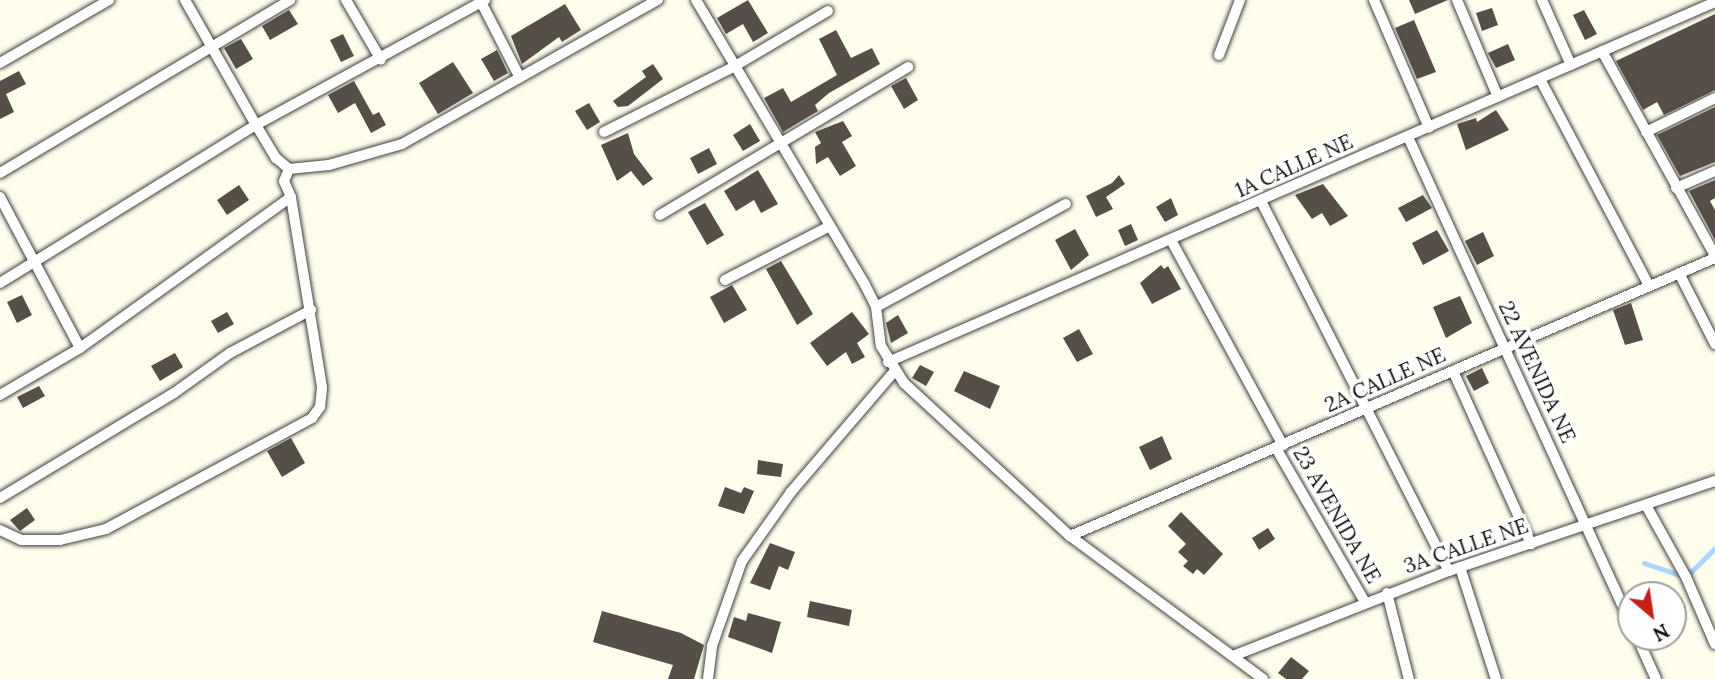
<!DOCTYPE html>
<html>
<head>
<meta charset="utf-8">
<style>
  body { margin:0 }
  #map { position:relative; width:1715px; height:679px; overflow:hidden; background:#fffdec; font-family:Lora,serif }
  div>[style] { position:absolute }
  [style*='--x'] { left:calc(var(--x)*1px); top:calc(var(--y)*1px); width:calc(var(--w)*1px); rotate:calc(var(--a)*1deg) }
  .stream>* { height:4.5px; margin:-2.25px; padding:0 2.25px; transform-origin:2.25px; border-radius:2.25px; background:#acd7fc }
  .building>* { inset:0; background:#564f48 }
  .roads { filter:drop-shadow(0 0 2px #404040) drop-shadow(0 0 2px #404040) }
  .minor>* { height:10px; margin:-5px; padding:0 5px; transform-origin:5px; border-radius:5px; background:#fff }
  span { translate:-50% -50%; white-space:nowrap; text-align:center; line-height:1.15; -webkit-text-stroke:7px #fff; paint-order:stroke }
  .street-label { font-size:21px; color:#0d0d0d }
  .north { position:absolute; left:1617px; top:581px; width:70px; height:70px; box-sizing:border-box; background:#fff; border:2px solid #9e9e9e; border-radius:50%; rotate:151deg; font-size:19px; font-weight:700; line-height:28px; text-align:center; color:#0d0d0d }
  .north::after { content:''; display:block; margin:auto; width:24px; height:32px; background:#c91e18; clip-path:polygon(50% 0,100% 100%,50% 72%,0 100%) }
</style>
</head>
<body>
<div id="map">
  <div class="stream">
    <div style="--x:1644;--y:563;--w:44;--a:18.4"></div>
    <div style="--x:1686;--y:577;--w:41;--a:-45"></div>
  </div>
  <div class="building">
    <div style="clip-path:polygon(748px 0,768px 33px,753px 42px,743px 24px,726px 34px,717px 18px)"></div>
    <div style="clip-path:polygon(1409px 0,1448px 0,1415px 14px)"></div>
    <div style="clip-path:polygon(565px 4px,581px 30px,562px 42px,559px 37px,522px 64px,511px 36px)"></div>
    <div style="clip-path:polygon(1492px 8px,1498px 25px,1482px 31px,1476px 13px)"></div>
    <div style="clip-path:polygon(289px 10px,298px 24px,270px 40px,262px 26px)"></div>
    <div style="clip-path:polygon(1584px 10px,1597px 34px,1585px 40px,1573px 15px)"></div>
    <div style="clip-path:polygon(1715px 14px,1715px 90px,1664px 115px,1657px 102px,1643px 110px,1616px 61px)"></div>
    <div style="clip-path:polygon(1414px 20px,1436px 72px,1417px 79px,1395px 28px)"></div>
    <div style="clip-path:polygon(836px 30px,851px 58px,872px 48px,880px 64px,829px 93px,815px 105px,818px 111px,783px 132px,764px 98px,783px 88px,791px 102px,837px 75px,819px 39px)"></div>
    <div style="clip-path:polygon(343px 34px,354px 56px,341px 62px,330px 40px)"></div>
    <div style="clip-path:polygon(241px 39px,253px 59px,236px 69px,224px 48px)"></div>
    <div style="clip-path:polygon(1508px 44px,1515px 60px,1496px 68px,1488px 53px)"></div>
    <div style="clip-path:polygon(497px 50px,508px 73px,494px 81px,481px 59px)"></div>
    <div style="clip-path:polygon(453px 62px,473px 93px,438px 114px,419px 83px)"></div>
    <div style="clip-path:polygon(653px 64px,663px 79px,628px 106px,618px 107px,613px 101px,646px 77px,642px 71px)"></div>
    <div style="clip-path:polygon(19px 71px,26px 84px,6px 94px,14px 112px,0 119px,0 81px)"></div>
    <div style="clip-path:polygon(906px 78px,918px 100px,904px 109px,891px 86px)"></div>
    <div style="clip-path:polygon(354px 81px,373px 115px,379px 112px,386px 125px,371px 133px,355px 103px,338px 113px,328px 95px)"></div>
    <div style="clip-path:polygon(589px 103px,600px 122px,587px 130px,575px 111px)"></div>
    <div style="clip-path:polygon(1715px 107px,1715px 162px,1680px 176px,1657px 135px)"></div>
    <div style="clip-path:polygon(1496px 110px,1509px 130px,1466px 150px,1457px 124px,1476px 118px,1477px 122px)"></div>
    <div style="clip-path:polygon(843px 121px,852px 136px,842px 142px,856px 166px,840px 176px,828px 157px,816px 164px,815px 147px,821px 143px,815px 132px)"></div>
    <div style="clip-path:polygon(750px 124px,760px 141px,743px 151px,733px 135px)"></div>
    <div style="clip-path:polygon(628px 133px,634px 154px,653px 179px,643px 186px,631px 171px,617px 181px,601px 145px)"></div>
    <div style="clip-path:polygon(709px 148px,717px 164px,698px 174px,690px 158px)"></div>
    <div style="clip-path:polygon(758px 170px,778px 204px,761px 213px,754px 200px,736px 211px,724px 191px)"></div>
    <div style="clip-path:polygon(1119px 175px,1125px 184px,1106px 197px,1113px 209px,1096px 217px,1086px 196px,1112px 183px)"></div>
    <div style="clip-path:polygon(1715px 180px,1715px 198px,1710px 201px,1715px 210px,1715px 240px,1689px 191px)"></div>
    <div style="clip-path:polygon(1323px 184px,1348px 216px,1330px 226px,1322px 213px,1312px 219px,1295px 195px)"></div>
    <div style="clip-path:polygon(239px 185px,249px 200px,227px 215px,217px 200px)"></div>
    <div style="clip-path:polygon(1423px 195px,1432px 208px,1406px 222px,1398px 208px)"></div>
    <div style="clip-path:polygon(1171px 198px,1178px 215px,1165px 222px,1156px 207px)"></div>
    <div style="clip-path:polygon(705px 203px,724px 235px,707px 245px,688px 212px)"></div>
    <div style="clip-path:polygon(1131px 224px,1138px 240px,1125px 246px,1118px 230px)"></div>
    <div style="clip-path:polygon(1075px 229px,1089px 255px,1071px 270px,1055px 240px)"></div>
    <div style="clip-path:polygon(1437px 230px,1449px 251px,1423px 265px,1412px 243px)"></div>
    <div style="clip-path:polygon(1483px 232px,1494px 256px,1477px 265px,1465px 241px)"></div>
    <div style="clip-path:polygon(781px 261px,813px 314px,797px 325px,766px 269px)"></div>
    <div style="clip-path:polygon(1161px 265px,1164px 269px,1168px 266px,1181px 289px,1152px 304px,1140px 283px)"></div>
    <div style="clip-path:polygon(732px 285px,747px 310px,724px 323px,710px 297px)"></div>
    <div style="clip-path:polygon(22px 295px,32px 315px,17px 323px,7px 302px)"></div>
    <div style="clip-path:polygon(1460px 296px,1472px 323px,1446px 338px,1433px 307px)"></div>
    <div style="clip-path:polygon(1631px 303px,1643px 340px,1625px 345px,1613px 310px)"></div>
    <div style="clip-path:polygon(227px 312px,234px 324px,218px 333px,211px 321px)"></div>
    <div style="clip-path:polygon(852px 312px,869px 334px,857px 343px,865px 357px,852px 364px,846px 352px,827px 366px,810px 343px)"></div>
    <div style="clip-path:polygon(898px 315px,908px 333px,891px 343px,886px 323px)"></div>
    <div style="clip-path:polygon(1079px 329px,1093px 354px,1077px 362px,1063px 338px)"></div>
    <div style="clip-path:polygon(175px 353px,183px 367px,160px 381px,151px 366px)"></div>
    <div style="clip-path:polygon(920px 365px,934px 372px,926px 386px,912px 378px)"></div>
    <div style="clip-path:polygon(1482px 368px,1489px 383px,1474px 391px,1466px 376px)"></div>
    <div style="clip-path:polygon(964px 371px,1000px 386px,990px 409px,954px 391px)"></div>
    <div style="clip-path:polygon(39px 386px,45px 396px,23px 408px,17px 397px)"></div>
    <div style="clip-path:polygon(1162px 436px,1172px 459px,1150px 470px,1139px 447px)"></div>
    <div style="clip-path:polygon(291px 438px,305px 463px,282px 477px,267px 451px)"></div>
    <div style="clip-path:polygon(758px 460px,783px 464px,781px 477px,757px 474px)"></div>
    <div style="clip-path:polygon(725px 487px,741px 493px,744px 487px,754px 491px,744px 514px,718px 506px)"></div>
    <div style="clip-path:polygon(27px 508px,35px 520px,20px 531px,10px 520px)"></div>
    <div style="clip-path:polygon(1181px 512px,1223px 554px,1204px 575px,1197px 569px,1193px 574px,1183px 566px,1188px 561px,1178px 552px,1186px 544px,1168px 526px)"></div>
    <div style="clip-path:polygon(1268px 528px,1275px 539px,1259px 550px,1252px 538px)"></div>
    <div style="clip-path:polygon(770px 543px,795px 552px,788px 570px,779px 566px,770px 590px,750px 583px)"></div>
    <div style="clip-path:polygon(810px 601px,852px 610px,849px 626px,807px 617px)"></div>
    <div style="clip-path:polygon(602px 611px,681px 633px,704px 645px,694px 679px,668px 679px,673px 665px,593px 642px)"></div>
    <div style="clip-path:polygon(748px 613px,781px 622px,772px 653px,728px 637px,734px 617px,746px 621px)"></div>
    <div style="clip-path:polygon(1291px 657px,1309px 671px,1302px 679px,1286px 679px,1278px 673px)"></div>
  </div>
  <div class="roads">
    <div class="minor">
      <div style="--x:185;--y:0;--w:144;--a:60.4"></div>
      <div style="--x:256;--y:125;--w:39;--a:59"></div>
      <div style="--x:276;--y:158;--w:17;--a:40"></div>
      <div style="--x:289;--y:169;--w:40;--a:-5.7"></div>
      <div style="--x:329;--y:165;--w:76;--a:-16"></div>
      <div style="--x:402;--y:144;--w:294;--a:-29.4"></div>
      <div style="--x:346;--y:0;--w:69;--a:59.7"></div>
      <div style="--x:696;--y:0;--w:331;--a:59.3"></div>
      <div style="--x:865;--y:285;--w:25;--a:63"></div>
      <div style="--x:876;--y:307;--w:39;--a:83"></div>
      <div style="--x:881;--y:346;--w:44;--a:58.1"></div>
      <div style="--x:904;--y:383;--w:226;--a:42.7"></div>
      <div style="--x:1070;--y:536;--w:240;--a:36.5"></div>
      <div style="--x:1374;--y:0;--w:139;--a:66.7"></div>
      <div style="--x:1457;--y:0;--w:105;--a:67.1"></div>
      <div style="--x:1542;--y:0;--w:71;--a:66"></div>
      <div style="--x:481;--y:2;--w:85;--a:62.8"></div>
      <div style="--x:1602;--y:51;--w:234;--a:61.1"></div>
      <div style="--x:1219;--y:55;--w:59;--a:-69.1"></div>
      <div style="--x:0;--y:63;--w:126;--a:-30"></div>
      <div style="--x:1540;--y:79;--w:234;--a:62.2"></div>
      <div style="--x:604;--y:132;--w:147;--a:-26.7"></div>
      <div style="--x:735;--y:66;--w:108;--a:-30.6"></div>
      <div style="--x:1646;--y:132;--w:77;--a:-26.2"></div>
      <div style="--x:1408;--y:137;--w:536;--a:65.4"></div>
      <div style="--x:0;--y:173;--w:338;--a:-30.8"></div>
      <div style="--x:1676;--y:188;--w:43;--a:-23.6"></div>
      <div style="--x:0;--y:197;--w:171;--a:62.1"></div>
      <div style="--x:1261;--y:201;--w:415;--a:63.1"></div>
      <div style="--x:660;--y:215;--w:289;--a:-30.8"></div>
      <div style="--x:1171;--y:240;--w:234;--a:61.4"></div>
      <div style="--x:1679;--y:273;--w:80;--a:63.1"></div>
      <div style="--x:725;--y:280;--w:118;--a:-27.2"></div>
      <div style="--x:0;--y:283;--w:301;--a:-31.7"></div>
      <div style="--x:256;--y:125;--w:261;--a:-28.6"></div>
      <div style="--x:876;--y:307;--w:216;--a:-28.5"></div>
      <div style="--x:888;--y:362;--w:902;--a:-23.52"></div>
      <div style="--x:1453;--y:371;--w:190;--a:65.7"></div>
      <div style="--x:0;--y:395;--w:93;--a:-30.4"></div>
      <div style="--x:80;--y:348;--w:259;--a:-35.6"></div>
      <div style="--x:1276;--y:448;--w:178;--a:60"></div>
      <div style="--x:0;--y:498;--w:203;--a:-31.1"></div>
      <div style="--x:174;--y:393;--w:69;--a:-35.5"></div>
      <div style="--x:230;--y:353;--w:92;--a:-28"></div>
      <div style="--x:1647;--y:507;--w:80;--a:60.9"></div>
      <div style="--x:1686;--y:577;--w:73;--a:66.6"></div>
      <div style="--x:0;--y:530;--w:23;--a:25"></div>
      <div style="--x:21;--y:540;--w:39;--a:0"></div>
      <div style="--x:60;--y:540;--w:47;--a:-13.4"></div>
      <div style="--x:106;--y:529;--w:234;--a:-28.3"></div>
      <div style="--x:312;--y:418;--w:14;--a:-54"></div>
      <div style="--x:320;--y:407;--w:20;--a:-84"></div>
      <div style="--x:322;--y:387;--w:193;--a:-99.3"></div>
      <div style="--x:291;--y:197;--w:17;--a:-114"></div>
      <div style="--x:284;--y:181;--w:13;--a:-67"></div>
      <div style="--x:1070;--y:536;--w:702;--a:-23.32"></div>
      <div style="--x:1460;--y:567;--w:118;--a:72.2"></div>
      <div style="--x:1387;--y:593;--w:89;--a:75.7"></div>
      <div style="--x:1637;--y:637;--w:46;--a:65.7"></div>
      <div style="--x:1233;--y:656;--w:232;--a:-21.5"></div>
      <div style="--x:1449;--y:571;--w:281;--a:-18.7"></div>
      <div style="--x:708;--y:679;--w:33;--a:-83"></div>
      <div style="--x:712;--y:646;--w:90;--a:-70.6"></div>
      <div style="--x:742;--y:561;--w:85;--a:-54.6"></div>
      <div style="--x:791;--y:492;--w:158;--a:-49.4"></div>
    </div>
  </div>
  <div class="street-label">
    <span style="left:1294px;top:166px;rotate:-24deg">1A CALLE NE</span>
    <span style="left:1537px;top:372px;rotate:65deg">22 AVENIDA NE</span>
    <span style="left:1385px;top:380px;rotate:-24deg">2A CALLE NE</span>
    <span style="left:1337px;top:515px;rotate:60deg">23 AVENIDA NE</span>
    <span style="left:1466px;top:546px;rotate:-19deg">3A CALLE NE</span>
  </div>
  <div class="north">N</div>
</div>
</body>
</html>
